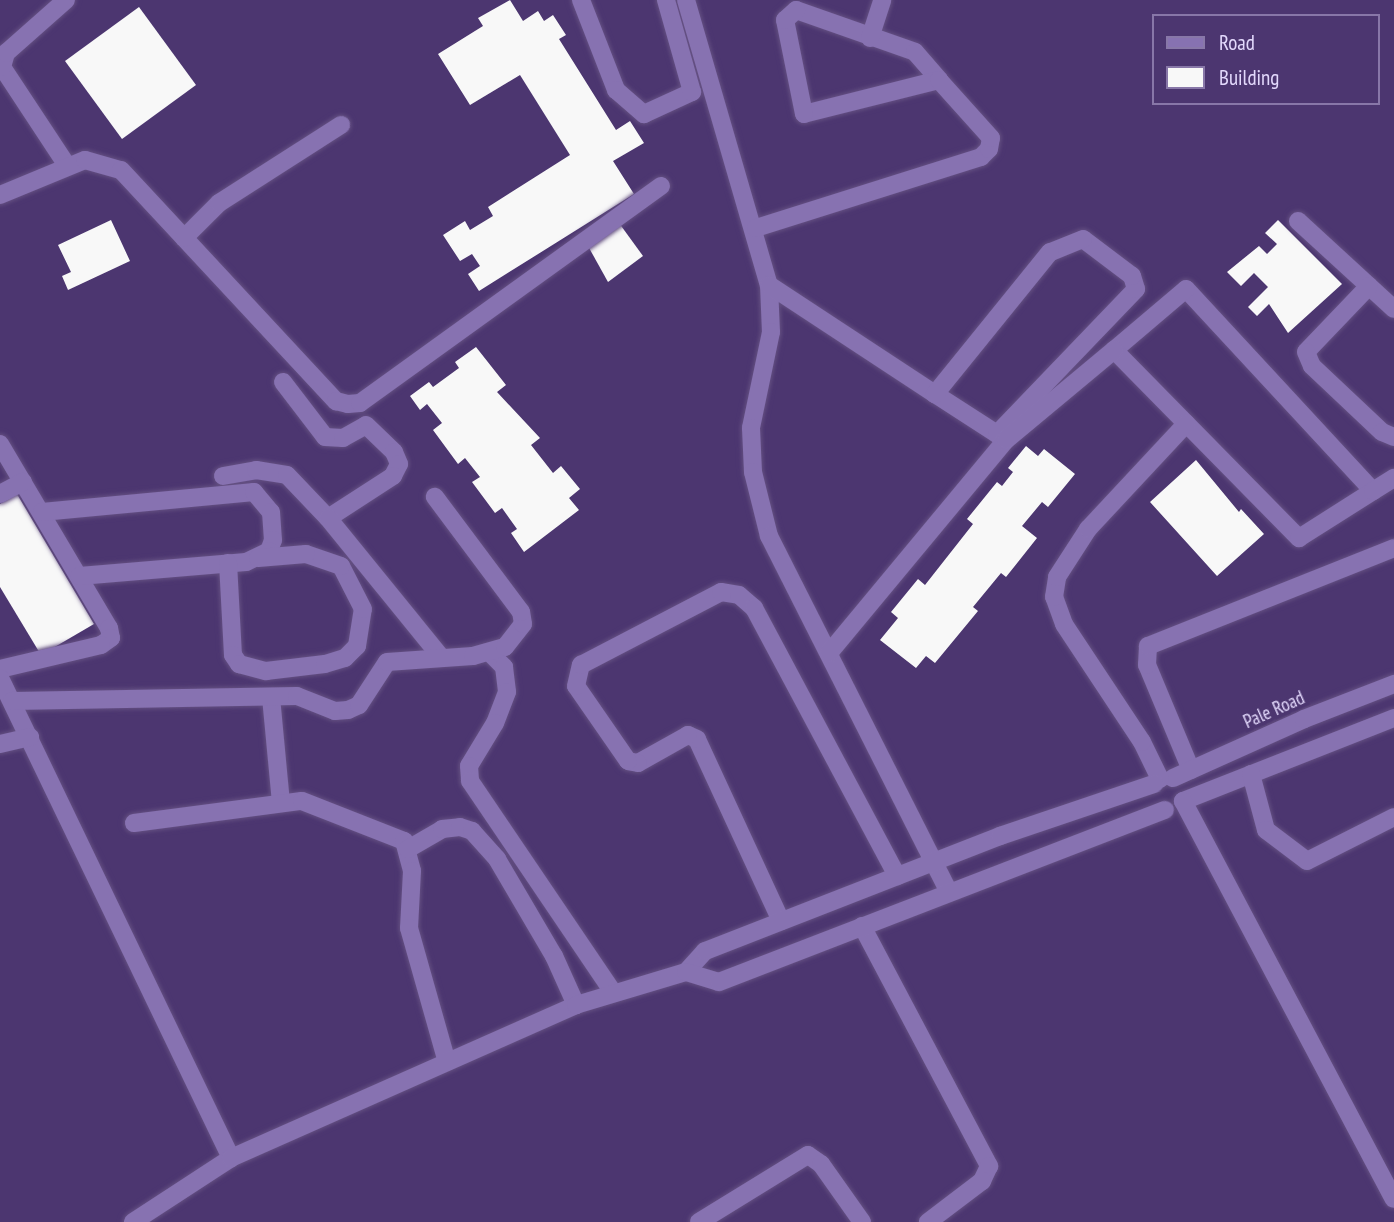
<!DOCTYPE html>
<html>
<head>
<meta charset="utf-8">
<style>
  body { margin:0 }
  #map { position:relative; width:1394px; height:1222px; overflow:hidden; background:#4c3670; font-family:"PT Sans Narrow",sans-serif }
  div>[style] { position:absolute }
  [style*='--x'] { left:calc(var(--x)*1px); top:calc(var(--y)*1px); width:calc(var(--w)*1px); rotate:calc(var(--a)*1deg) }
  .building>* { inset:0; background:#f8f8f8 }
  .roads { filter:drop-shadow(0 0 2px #645082) drop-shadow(0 0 2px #645082) }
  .minor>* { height:18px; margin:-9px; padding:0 9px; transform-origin:9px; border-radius:9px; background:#8772b1 }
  span { translate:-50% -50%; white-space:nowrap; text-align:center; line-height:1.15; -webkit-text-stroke:7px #4c3670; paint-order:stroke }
  .street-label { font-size:19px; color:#e3d9fc }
  .legend { position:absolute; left:1152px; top:14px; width:228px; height:91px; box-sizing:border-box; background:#4c3670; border:2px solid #8877a8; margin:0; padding:9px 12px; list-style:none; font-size:21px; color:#e3d9fc }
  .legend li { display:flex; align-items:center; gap:14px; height:35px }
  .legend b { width:35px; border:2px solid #8877a8 }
</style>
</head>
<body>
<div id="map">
  <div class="building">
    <div style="clip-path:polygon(510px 0,523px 21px,538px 11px,544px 21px,553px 15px,566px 35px,559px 39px,616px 130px,630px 121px,644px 143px,613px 161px,634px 194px,479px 291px,468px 274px,480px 266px,472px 254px,460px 261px,443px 235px,465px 221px,470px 230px,493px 216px,488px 207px,570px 155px,520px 75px,470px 105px,438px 54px,483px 26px,478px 18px)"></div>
    <div style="clip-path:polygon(139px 7px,196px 85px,122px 139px,65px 61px)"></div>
    <div style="clip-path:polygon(111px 220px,130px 261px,68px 290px,62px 276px,71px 272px,58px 245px)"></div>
    <div style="clip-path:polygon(1278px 220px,1342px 284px,1288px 333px,1269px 304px,1257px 316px,1248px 307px,1268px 287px,1254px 273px,1241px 286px,1227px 272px,1259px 246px,1267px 254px,1277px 244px,1265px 233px)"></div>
    <div style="clip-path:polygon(619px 223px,643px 256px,608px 282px,588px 246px)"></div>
    <div style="clip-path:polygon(476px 347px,506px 385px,497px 392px,540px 438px,531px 445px,553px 473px,561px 466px,580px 489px,569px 498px,579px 510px,524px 552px,511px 533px,517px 529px,502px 508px,495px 513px,472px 482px,480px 477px,465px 458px,458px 464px,433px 430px,442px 423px,427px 404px,420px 410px,410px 396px,429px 382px,433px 387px,459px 368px,455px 362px)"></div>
    <div style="clip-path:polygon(1026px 446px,1038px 456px,1044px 449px,1075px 474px,1048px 507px,1042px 502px,1022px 526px,1037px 538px,1006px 577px,1001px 573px,973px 607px,978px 611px,935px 663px,926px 656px,916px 668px,880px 640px,898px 618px,891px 612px,918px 579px,925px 585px,973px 524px,967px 519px,997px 482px,1002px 486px,1013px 472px,1008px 468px)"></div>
    <div style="clip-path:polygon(1196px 460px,1239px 512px,1241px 509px,1264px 534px,1217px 576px,1150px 502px)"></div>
    <div style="clip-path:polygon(17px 494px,94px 624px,41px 655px,0 587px,0 504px)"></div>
  </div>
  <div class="roads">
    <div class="minor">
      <div style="--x:581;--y:0;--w:97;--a:68.7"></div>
      <div style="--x:616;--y:90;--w:37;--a:41"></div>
      <div style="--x:644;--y:114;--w:53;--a:-24.6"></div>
      <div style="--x:692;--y:92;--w:96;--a:-105.8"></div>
      <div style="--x:686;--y:0;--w:297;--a:73.8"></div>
      <div style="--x:769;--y:285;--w:47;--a:87.6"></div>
      <div style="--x:771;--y:332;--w:98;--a:101.8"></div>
      <div style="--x:751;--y:428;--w:44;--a:87.4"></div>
      <div style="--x:753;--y:472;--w:66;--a:76"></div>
      <div style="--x:769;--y:536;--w:399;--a:63.2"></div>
      <div style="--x:796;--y:10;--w:126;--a:19.4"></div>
      <div style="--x:915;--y:52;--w:37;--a:49"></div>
      <div style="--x:939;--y:80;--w:139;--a:165.9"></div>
      <div style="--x:804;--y:114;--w:96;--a:-101.4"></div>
      <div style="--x:785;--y:20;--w:15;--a:-42"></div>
      <div style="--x:870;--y:38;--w:40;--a:-72"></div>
      <div style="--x:66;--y:164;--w:116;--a:-123.4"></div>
      <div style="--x:2;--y:67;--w:15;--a:-74"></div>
      <div style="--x:6;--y:53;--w:80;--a:-41.5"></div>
      <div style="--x:0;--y:195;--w:92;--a:-22.4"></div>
      <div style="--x:85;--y:160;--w:37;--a:16"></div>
      <div style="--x:121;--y:170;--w:316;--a:47.1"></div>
      <div style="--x:336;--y:401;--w:12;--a:14"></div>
      <div style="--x:348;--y:404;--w:12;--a:-5"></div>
      <div style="--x:360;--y:403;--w:371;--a:-35.8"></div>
      <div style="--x:1298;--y:221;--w:130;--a:42.5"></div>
      <div style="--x:756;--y:228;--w:236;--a:-17.5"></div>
      <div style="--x:981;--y:157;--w:11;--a:-45"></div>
      <div style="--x:989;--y:149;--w:11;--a:-80"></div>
      <div style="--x:991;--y:138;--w:78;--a:-131.9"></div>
      <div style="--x:184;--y:238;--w:49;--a:-45"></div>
      <div style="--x:219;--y:203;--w:145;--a:-32.6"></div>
      <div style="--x:769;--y:285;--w:199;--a:33.3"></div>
      <div style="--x:935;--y:394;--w:74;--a:32.8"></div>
      <div style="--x:997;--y:434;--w:201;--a:-46.2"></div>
      <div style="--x:1136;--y:289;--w:14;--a:-107"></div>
      <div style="--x:1132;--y:276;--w:61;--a:-142.9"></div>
      <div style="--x:1083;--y:239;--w:35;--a:158"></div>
      <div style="--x:1050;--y:252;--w:183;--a:129"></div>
      <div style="--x:1369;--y:286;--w:91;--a:133.7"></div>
      <div style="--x:1306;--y:352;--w:15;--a:67"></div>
      <div style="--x:1312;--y:366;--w:96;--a:43.3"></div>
      <div style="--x:1382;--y:432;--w:13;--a:23"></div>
      <div style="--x:283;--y:382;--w:69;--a:52.6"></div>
      <div style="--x:325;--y:437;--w:18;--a:3"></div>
      <div style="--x:343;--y:438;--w:26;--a:-29"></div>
      <div style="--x:366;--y:425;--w:39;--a:44"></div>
      <div style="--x:394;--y:452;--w:13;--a:67"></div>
      <div style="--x:399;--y:464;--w:13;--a:117"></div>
      <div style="--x:393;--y:476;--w:77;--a:147.1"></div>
      <div style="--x:0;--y:444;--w:214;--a:59.4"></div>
      <div style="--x:109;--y:628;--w:10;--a:79"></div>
      <div style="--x:111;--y:638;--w:12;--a:145"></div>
      <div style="--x:101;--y:645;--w:104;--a:166.6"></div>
      <div style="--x:223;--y:476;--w:34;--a:-10"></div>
      <div style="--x:256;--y:470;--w:31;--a:9"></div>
      <div style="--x:287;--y:475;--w:59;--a:46.4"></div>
      <div style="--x:328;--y:518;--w:178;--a:50.9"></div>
      <div style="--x:1373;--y:491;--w:275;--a:-132.8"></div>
      <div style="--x:1186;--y:289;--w:94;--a:139.7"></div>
      <div style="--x:1114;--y:350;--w:264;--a:45.5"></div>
      <div style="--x:1299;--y:538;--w:88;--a:-32.4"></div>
      <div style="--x:1373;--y:491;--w:25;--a:-32"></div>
      <div style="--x:0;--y:494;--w:26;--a:-28"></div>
      <div style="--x:42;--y:512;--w:213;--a:-5.4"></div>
      <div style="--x:254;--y:492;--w:26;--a:50"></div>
      <div style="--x:271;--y:512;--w:28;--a:86"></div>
      <div style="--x:273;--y:540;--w:12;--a:110"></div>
      <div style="--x:269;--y:551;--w:25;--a:154"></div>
      <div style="--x:246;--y:562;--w:167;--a:175.2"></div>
      <div style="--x:228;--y:563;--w:92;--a:86.9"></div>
      <div style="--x:233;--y:655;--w:11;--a:56"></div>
      <div style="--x:239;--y:664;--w:28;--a:15"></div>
      <div style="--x:266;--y:671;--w:59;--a:-6.8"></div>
      <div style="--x:325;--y:664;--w:21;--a:-17"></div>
      <div style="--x:345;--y:658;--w:17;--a:-45"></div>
      <div style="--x:357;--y:646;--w:37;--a:-81"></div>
      <div style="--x:363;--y:609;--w:48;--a:-117.1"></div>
      <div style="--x:341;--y:566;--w:37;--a:-161"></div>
      <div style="--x:306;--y:554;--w:48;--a:175.2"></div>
      <div style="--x:490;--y:653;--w:20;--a:45"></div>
      <div style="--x:504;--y:667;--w:25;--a:83"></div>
      <div style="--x:507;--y:692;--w:33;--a:111"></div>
      <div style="--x:495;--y:723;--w:50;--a:121.2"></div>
      <div style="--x:469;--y:766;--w:15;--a:86"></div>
      <div style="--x:470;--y:781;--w:254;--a:55.9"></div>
      <div style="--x:829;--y:653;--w:277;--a:-50.3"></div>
      <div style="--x:1006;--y:440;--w:141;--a:-39.8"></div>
      <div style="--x:0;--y:678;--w:533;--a:64.3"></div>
      <div style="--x:271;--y:697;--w:106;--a:84.6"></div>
      <div style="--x:12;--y:701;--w:285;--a:-1"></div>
      <div style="--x:297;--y:696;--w:41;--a:21.5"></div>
      <div style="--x:335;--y:711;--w:13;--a:-4"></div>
      <div style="--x:348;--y:710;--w:12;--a:-24"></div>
      <div style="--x:359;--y:705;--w:51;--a:-56.9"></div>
      <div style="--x:387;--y:662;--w:86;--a:-4"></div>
      <div style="--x:473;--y:656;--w:33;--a:-16"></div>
      <div style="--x:505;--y:647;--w:29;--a:-52"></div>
      <div style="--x:523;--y:624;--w:12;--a:-99"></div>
      <div style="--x:521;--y:612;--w:144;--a:-126.8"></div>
      <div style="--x:1394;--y:718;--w:227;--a:158.5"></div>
      <div style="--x:1183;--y:801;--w:450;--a:62.1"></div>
      <div style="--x:0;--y:744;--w:31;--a:-13"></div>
      <div style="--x:1191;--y:770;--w:114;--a:-112.7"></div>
      <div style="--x:1147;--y:665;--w:19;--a:-87"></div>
      <div style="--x:1148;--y:646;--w:265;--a:-21.7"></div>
      <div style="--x:1251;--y:774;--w:58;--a:75"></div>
      <div style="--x:1266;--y:830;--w:51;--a:37.1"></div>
      <div style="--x:1307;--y:861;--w:97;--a:-26.8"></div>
      <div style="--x:1173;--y:778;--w:144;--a:-24.2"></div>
      <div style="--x:1304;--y:719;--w:97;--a:-21.3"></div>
      <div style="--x:1160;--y:779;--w:41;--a:-115.9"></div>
      <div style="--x:1142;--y:742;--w:141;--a:-123.5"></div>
      <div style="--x:1064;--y:624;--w:29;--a:-110"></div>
      <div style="--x:1054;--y:597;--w:20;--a:-81"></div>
      <div style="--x:1057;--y:577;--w:57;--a:-57.1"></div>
      <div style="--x:1088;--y:529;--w:144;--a:-47"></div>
      <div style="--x:134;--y:823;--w:169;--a:-7.5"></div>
      <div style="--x:302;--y:801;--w:110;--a:21.4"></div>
      <div style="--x:404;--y:841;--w:31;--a:75"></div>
      <div style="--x:412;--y:871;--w:57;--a:93"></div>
      <div style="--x:409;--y:928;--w:139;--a:74.2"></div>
      <div style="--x:408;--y:849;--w:39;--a:-30"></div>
      <div style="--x:442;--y:829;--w:18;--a:-6"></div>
      <div style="--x:460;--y:827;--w:13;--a:18"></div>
      <div style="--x:472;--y:831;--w:38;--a:48"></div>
      <div style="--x:497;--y:859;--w:113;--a:59.6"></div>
      <div style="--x:554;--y:956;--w:54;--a:65.8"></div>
      <div style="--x:781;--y:921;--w:200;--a:-114.8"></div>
      <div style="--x:697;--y:739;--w:10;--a:-156"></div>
      <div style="--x:688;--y:735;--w:57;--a:150.8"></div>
      <div style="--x:638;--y:763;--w:10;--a:-169"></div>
      <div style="--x:628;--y:761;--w:91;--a:-124.7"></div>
      <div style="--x:576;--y:686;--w:22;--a:-77"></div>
      <div style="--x:581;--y:665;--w:158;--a:-27.5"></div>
      <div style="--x:721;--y:592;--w:18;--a:9"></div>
      <div style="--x:739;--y:595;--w:20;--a:41"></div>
      <div style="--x:754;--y:608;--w:304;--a:61.9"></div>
      <div style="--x:862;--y:926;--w:272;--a:62.1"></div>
      <div style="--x:989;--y:1166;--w:17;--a:115"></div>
      <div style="--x:982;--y:1181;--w:68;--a:142.8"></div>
      <div style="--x:686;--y:972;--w:28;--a:-48"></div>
      <div style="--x:705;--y:951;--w:317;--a:-21.3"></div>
      <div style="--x:1000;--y:836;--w:163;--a:-18.7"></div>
      <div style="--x:133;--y:1222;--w:117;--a:-33.1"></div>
      <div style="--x:231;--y:1158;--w:377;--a:-23.9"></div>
      <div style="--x:576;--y:1005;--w:115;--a:-16.7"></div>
      <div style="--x:686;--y:972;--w:34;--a:17"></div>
      <div style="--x:719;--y:982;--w:478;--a:-21.1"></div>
      <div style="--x:699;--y:1222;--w:128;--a:-31.6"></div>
      <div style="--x:808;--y:1155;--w:16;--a:35"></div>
      <div style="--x:821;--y:1164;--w:71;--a:54.7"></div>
    </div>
  </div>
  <div class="street-label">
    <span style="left:1274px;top:710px;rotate:-24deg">Pale Road</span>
  </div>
  <ul class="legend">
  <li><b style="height:9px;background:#8772b1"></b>Road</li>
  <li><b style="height:19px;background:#f8f8f8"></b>Building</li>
  </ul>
</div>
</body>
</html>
